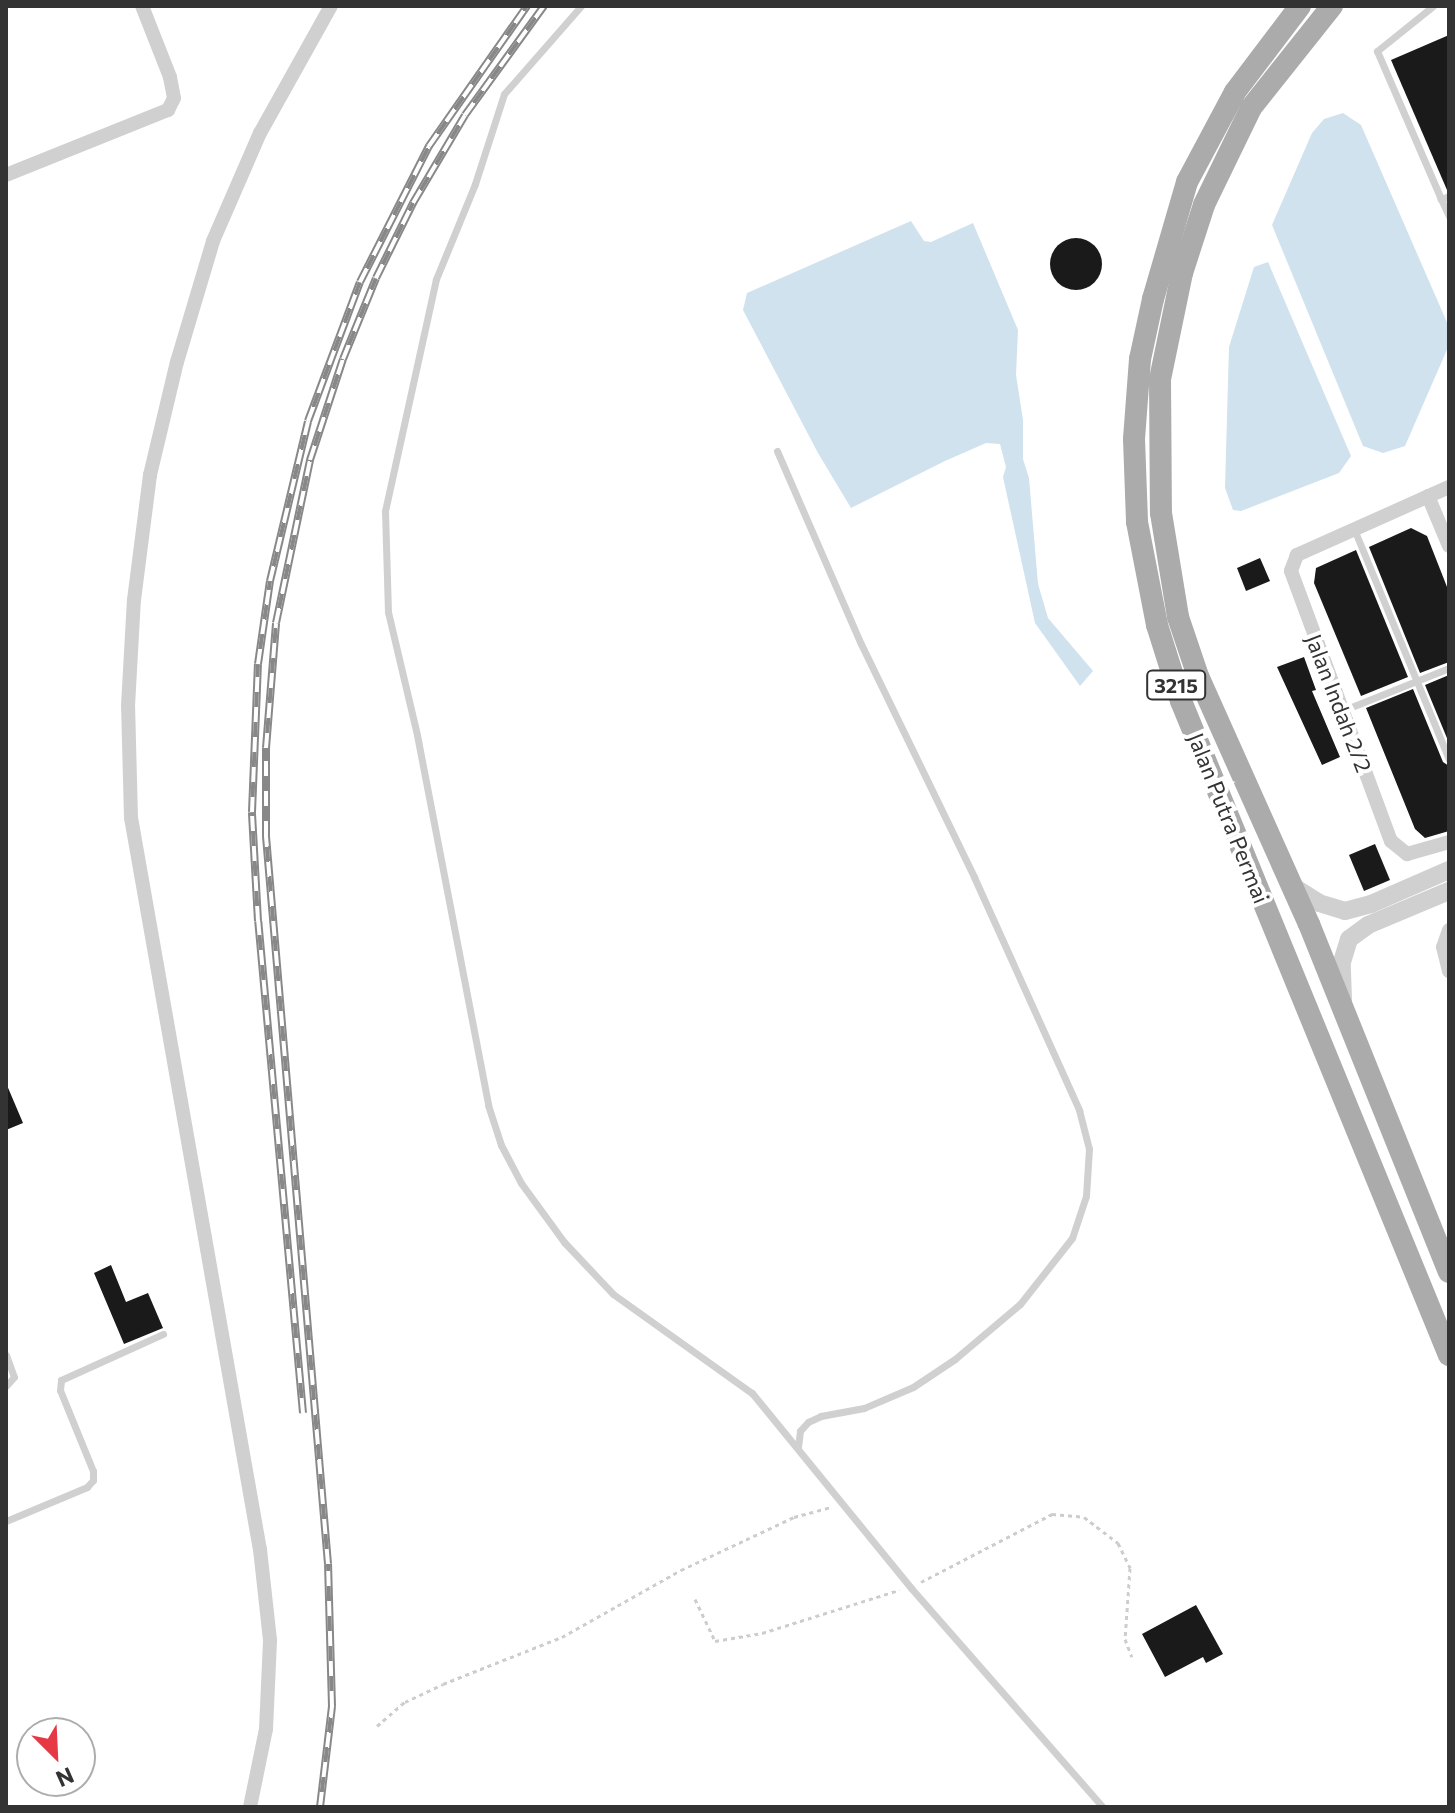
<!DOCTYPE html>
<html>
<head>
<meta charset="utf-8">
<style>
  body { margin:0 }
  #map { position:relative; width:1455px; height:1813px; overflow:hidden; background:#fff; font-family:Commissioner,sans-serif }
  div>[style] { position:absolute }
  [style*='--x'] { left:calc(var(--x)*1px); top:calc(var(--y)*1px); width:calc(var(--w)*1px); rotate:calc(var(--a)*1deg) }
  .water>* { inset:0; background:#cfe2ee }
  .building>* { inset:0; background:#1a1a1a }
  .round { border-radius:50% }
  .path>* { height:3px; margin-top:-1.5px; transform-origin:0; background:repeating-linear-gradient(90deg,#cdcdcd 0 4px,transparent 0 8px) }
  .service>* { height:7px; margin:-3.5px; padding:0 3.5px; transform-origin:3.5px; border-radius:3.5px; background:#d0d0d0 }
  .minor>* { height:14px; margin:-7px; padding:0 7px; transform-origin:7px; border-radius:7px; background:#d0d0d0 }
  .tertiary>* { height:18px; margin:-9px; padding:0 9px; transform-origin:9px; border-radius:9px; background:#d0d0d0 }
  .primary>* { height:22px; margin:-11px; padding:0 11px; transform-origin:11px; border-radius:11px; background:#ababab }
  .rail>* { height:8px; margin-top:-4px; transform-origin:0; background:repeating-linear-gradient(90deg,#fff 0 15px,#888 0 30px); box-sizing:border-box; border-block:2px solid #888 }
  span { translate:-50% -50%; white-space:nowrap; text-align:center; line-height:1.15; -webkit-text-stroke:8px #fff; paint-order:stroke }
  .shield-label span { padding:2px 6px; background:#fff; border:2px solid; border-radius:6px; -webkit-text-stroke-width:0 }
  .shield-label { font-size:20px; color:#333; font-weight:700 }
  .street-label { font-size:22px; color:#333 }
  .frame { position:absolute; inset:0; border:8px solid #333; pointer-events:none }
  .north { position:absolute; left:16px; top:1717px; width:80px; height:80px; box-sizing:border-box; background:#fff; border:2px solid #adadad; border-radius:50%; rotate:156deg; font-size:22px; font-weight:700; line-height:32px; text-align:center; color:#333 }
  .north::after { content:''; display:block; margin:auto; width:28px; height:36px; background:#e63946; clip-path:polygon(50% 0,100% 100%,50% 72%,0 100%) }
</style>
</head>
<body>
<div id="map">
  <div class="water">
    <div style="clip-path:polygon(1343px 113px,1361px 125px,1449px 327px,1449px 345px,1405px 446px,1383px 453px,1363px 446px,1272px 225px,1312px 133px,1324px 119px)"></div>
    <div style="clip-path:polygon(911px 221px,924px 241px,931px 242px,973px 223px,1018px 330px,1016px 375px,1023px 420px,1023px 459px,1029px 478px,1038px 584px,1048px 618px,1093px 671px,1080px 686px,1035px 623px,1003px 477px,1006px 467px,1000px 444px,986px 443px,945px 461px,851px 508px,818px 453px,743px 310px,747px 293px)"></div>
    <div style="clip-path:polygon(1268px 262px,1351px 456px,1339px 473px,1241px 511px,1233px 510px,1225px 488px,1229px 347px,1254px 267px)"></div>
  </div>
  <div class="building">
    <div style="clip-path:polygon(1449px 35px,1449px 190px,1447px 190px,1391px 60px)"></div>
    <div class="round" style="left:1050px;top:238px;width:52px;height:52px"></div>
    <div style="clip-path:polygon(1411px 528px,1427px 536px,1449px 592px,1449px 662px,1420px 673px,1369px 547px)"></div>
    <div style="clip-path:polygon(1356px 550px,1408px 677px,1361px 696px,1314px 583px,1316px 568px)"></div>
    <div style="clip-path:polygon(1260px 558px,1270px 581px,1246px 591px,1237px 568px)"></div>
    <div style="clip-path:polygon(1304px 657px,1316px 690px,1312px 691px,1340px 757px,1322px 765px,1277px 667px)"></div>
    <div style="clip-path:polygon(1449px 675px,1449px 743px,1425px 685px)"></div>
    <div style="clip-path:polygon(1413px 689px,1443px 762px,1449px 766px,1449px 831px,1425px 838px,1415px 829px,1366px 708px)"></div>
    <div style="clip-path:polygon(1375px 844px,1390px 880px,1364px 891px,1349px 855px)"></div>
    <div style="clip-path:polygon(6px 1083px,23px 1123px,6px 1130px)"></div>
    <div style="clip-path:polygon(111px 1265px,126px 1302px,148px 1293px,163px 1328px,124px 1344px,94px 1273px)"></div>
    <div style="clip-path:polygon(1196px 1605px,1223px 1654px,1206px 1663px,1203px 1657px,1165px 1677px,1142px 1634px)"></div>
  </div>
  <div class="path">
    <div style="--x:921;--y:1582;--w:148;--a:-27.4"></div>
    <div style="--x:1052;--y:1514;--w:32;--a:5"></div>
    <div style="--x:1084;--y:1517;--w:43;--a:37.4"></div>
    <div style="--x:1118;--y:1543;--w:28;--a:64"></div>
    <div style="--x:1130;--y:1568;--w:71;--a:94"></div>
    <div style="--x:1125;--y:1639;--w:19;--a:69"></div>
    <div style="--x:695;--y:1599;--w:47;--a:64.5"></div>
    <div style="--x:715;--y:1641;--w:48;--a:-9.7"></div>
    <div style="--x:762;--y:1633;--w:144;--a:-17.4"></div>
    <div style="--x:377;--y:1726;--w:37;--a:-41"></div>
    <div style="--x:405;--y:1702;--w:42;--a:-25.3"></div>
    <div style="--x:443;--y:1684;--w:128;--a:-21.6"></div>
    <div style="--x:562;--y:1637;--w:137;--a:-29.4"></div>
    <div style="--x:681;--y:1570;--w:125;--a:-25.1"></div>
    <div style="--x:794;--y:1517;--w:38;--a:-15"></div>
  </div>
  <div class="service">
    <div style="--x:581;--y:6;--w:117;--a:131.2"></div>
    <div style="--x:504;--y:94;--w:95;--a:107.9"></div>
    <div style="--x:475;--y:184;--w:103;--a:112.3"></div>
    <div style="--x:436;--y:279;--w:238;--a:102.4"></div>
    <div style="--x:385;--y:511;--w:101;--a:88.3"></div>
    <div style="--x:388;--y:612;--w:126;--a:76.7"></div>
    <div style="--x:417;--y:735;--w:377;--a:79.1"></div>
    <div style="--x:488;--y:1105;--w:42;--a:72"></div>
    <div style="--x:501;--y:1145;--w:43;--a:62.2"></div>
    <div style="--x:521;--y:1183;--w:73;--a:53.9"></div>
    <div style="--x:564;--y:1242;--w:71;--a:46.7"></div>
    <div style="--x:613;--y:1294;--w:171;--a:35.5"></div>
    <div style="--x:752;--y:1393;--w:252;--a:50.8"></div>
    <div style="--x:911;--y:1588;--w:291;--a:48.8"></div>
    <div style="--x:1433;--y:6;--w:72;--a:141.2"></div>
    <div style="--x:1377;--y:51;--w:161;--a:66.6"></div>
    <div style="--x:1449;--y:196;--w:9;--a:159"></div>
    <div style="--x:1441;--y:199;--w:19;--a:65"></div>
    <div style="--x:777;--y:451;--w:210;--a:66.5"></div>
    <div style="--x:861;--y:644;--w:259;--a:64.1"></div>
    <div style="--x:974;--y:877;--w:256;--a:65.7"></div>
    <div style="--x:1079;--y:1110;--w:40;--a:75.6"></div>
    <div style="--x:1089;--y:1149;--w:47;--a:93.7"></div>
    <div style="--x:1086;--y:1196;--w:44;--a:108.4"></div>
    <div style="--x:1072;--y:1238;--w:84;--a:128.2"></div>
    <div style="--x:1020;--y:1304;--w:85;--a:139.8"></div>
    <div style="--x:955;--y:1359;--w:50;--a:146.3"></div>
    <div style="--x:913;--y:1387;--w:53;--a:156.8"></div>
    <div style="--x:864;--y:1408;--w:44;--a:169.5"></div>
    <div style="--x:821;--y:1416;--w:14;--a:155"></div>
    <div style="--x:808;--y:1422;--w:12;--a:132"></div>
    <div style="--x:800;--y:1431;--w:17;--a:97"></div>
    <div style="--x:1354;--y:529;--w:250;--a:67.6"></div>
    <div style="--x:1344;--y:710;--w:113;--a:-21.8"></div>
    <div style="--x:6;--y:1355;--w:23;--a:70"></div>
    <div style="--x:14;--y:1377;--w:12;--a:132"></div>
    <div style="--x:6;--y:1521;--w:88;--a:-22.8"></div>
    <div style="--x:87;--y:1487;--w:9;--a:-49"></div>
    <div style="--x:93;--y:1480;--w:9;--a:-90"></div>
    <div style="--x:93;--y:1471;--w:87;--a:-112.2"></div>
    <div style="--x:60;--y:1390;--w:10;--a:-84"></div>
    <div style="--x:61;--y:1380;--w:112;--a:-24.3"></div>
  </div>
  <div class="minor">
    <div style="--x:6;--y:175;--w:175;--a:-21.9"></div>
    <div style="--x:168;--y:110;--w:13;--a:-63"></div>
    <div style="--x:174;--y:98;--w:21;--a:-101"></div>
    <div style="--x:170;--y:77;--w:76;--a:-111.5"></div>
    <div style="--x:1449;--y:487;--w:167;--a:155.9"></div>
    <div style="--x:1297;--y:555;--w:17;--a:111"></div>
    <div style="--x:1291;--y:571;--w:288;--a:69.7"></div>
    <div style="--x:1391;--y:841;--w:21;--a:39"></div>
    <div style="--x:1407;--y:854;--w:44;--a:-15.9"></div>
    <div style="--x:1428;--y:496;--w:54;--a:67.2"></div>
    <div style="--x:1449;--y:930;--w:18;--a:109"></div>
    <div style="--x:1443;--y:947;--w:25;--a:76"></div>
    <div style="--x:250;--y:1807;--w:80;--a:-78.4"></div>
    <div style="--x:266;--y:1729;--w:89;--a:-87.4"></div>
    <div style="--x:270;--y:1640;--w:91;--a:-96.3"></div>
    <div style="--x:260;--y:1550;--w:743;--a:-99.99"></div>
    <div style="--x:131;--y:818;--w:112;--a:-91.5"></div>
    <div style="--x:128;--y:706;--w:106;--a:-86.8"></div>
    <div style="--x:134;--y:600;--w:126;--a:-82.7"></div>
    <div style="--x:150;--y:475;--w:116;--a:-76.6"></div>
    <div style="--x:177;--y:362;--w:126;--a:-73.4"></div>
    <div style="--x:213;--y:241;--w:118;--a:-66.5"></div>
    <div style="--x:260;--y:133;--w:145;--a:-60.8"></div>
  </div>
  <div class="tertiary">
    <div style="--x:1292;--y:886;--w:32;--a:32"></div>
    <div style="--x:1319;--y:903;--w:27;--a:17"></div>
    <div style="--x:1345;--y:911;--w:27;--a:-15"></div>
    <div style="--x:1371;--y:904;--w:85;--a:-23.6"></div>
    <div style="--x:1343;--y:1000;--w:38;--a:-92"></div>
    <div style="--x:1342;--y:962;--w:24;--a:-73"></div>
    <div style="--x:1349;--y:939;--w:24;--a:-36"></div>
    <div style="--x:1368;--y:925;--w:88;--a:-22.8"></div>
  </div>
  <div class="primary">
    <div style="--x:1300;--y:6;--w:108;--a:127.1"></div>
    <div style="--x:1235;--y:92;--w:102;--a:118.1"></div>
    <div style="--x:1187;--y:182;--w:122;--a:106.2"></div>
    <div style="--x:1153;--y:299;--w:61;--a:102.2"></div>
    <div style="--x:1140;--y:359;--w:80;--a:94.3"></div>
    <div style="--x:1134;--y:439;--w:83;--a:87.9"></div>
    <div style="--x:1137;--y:522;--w:105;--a:79"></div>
    <div style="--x:1157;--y:625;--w:80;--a:72.5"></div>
    <div style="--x:1181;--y:701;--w:707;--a:67.72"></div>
    <div style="--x:1332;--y:6;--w:130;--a:128.5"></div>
    <div style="--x:1251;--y:108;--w:108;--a:115.9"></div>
    <div style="--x:1204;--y:205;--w:71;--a:107.9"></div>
    <div style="--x:1182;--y:273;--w:108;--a:101.7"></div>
    <div style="--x:1160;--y:379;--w:134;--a:89.6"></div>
    <div style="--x:1161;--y:513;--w:105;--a:80.7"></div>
    <div style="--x:1178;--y:617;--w:62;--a:71.3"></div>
    <div style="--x:1198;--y:676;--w:272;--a:65.9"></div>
    <div style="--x:1309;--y:924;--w:375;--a:68.1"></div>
  </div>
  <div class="rail">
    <div style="--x:303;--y:1413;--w:494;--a:-95.2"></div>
    <div style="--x:258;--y:921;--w:109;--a:-93.2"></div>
    <div style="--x:252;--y:812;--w:148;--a:-87.7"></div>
    <div style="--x:258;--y:664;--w:84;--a:-81.8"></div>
    <div style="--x:270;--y:581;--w:164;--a:-76.6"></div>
    <div style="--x:308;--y:421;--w:148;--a:-69.5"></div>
    <div style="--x:360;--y:282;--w:153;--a:-63.1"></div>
    <div style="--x:429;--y:146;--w:171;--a:-55"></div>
    <div style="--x:320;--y:1807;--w:102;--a:-83.2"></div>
    <div style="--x:332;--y:1706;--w:142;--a:-91.6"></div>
    <div style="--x:328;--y:1564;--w:731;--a:-94.87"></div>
    <div style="--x:266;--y:836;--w:88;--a:-90"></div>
    <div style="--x:266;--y:748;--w:125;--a:-85.4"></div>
    <div style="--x:276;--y:623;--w:167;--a:-78.2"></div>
    <div style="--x:310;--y:460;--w:106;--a:-71.9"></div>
    <div style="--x:343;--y:359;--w:87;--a:-67.8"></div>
    <div style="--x:376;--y:278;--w:84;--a:-63.7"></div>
    <div style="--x:413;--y:203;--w:102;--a:-59.4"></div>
    <div style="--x:465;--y:115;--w:135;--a:-54.1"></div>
  </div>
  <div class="shield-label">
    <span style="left:1176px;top:685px">3215</span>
  </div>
  <div class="street-label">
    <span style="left:1339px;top:703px;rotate:69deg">Jalan Indah 2/2</span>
    <span style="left:1229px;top:818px;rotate:68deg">Jalan Putra Permai</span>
  </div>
  <div class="frame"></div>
  <div class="north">N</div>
</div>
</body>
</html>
